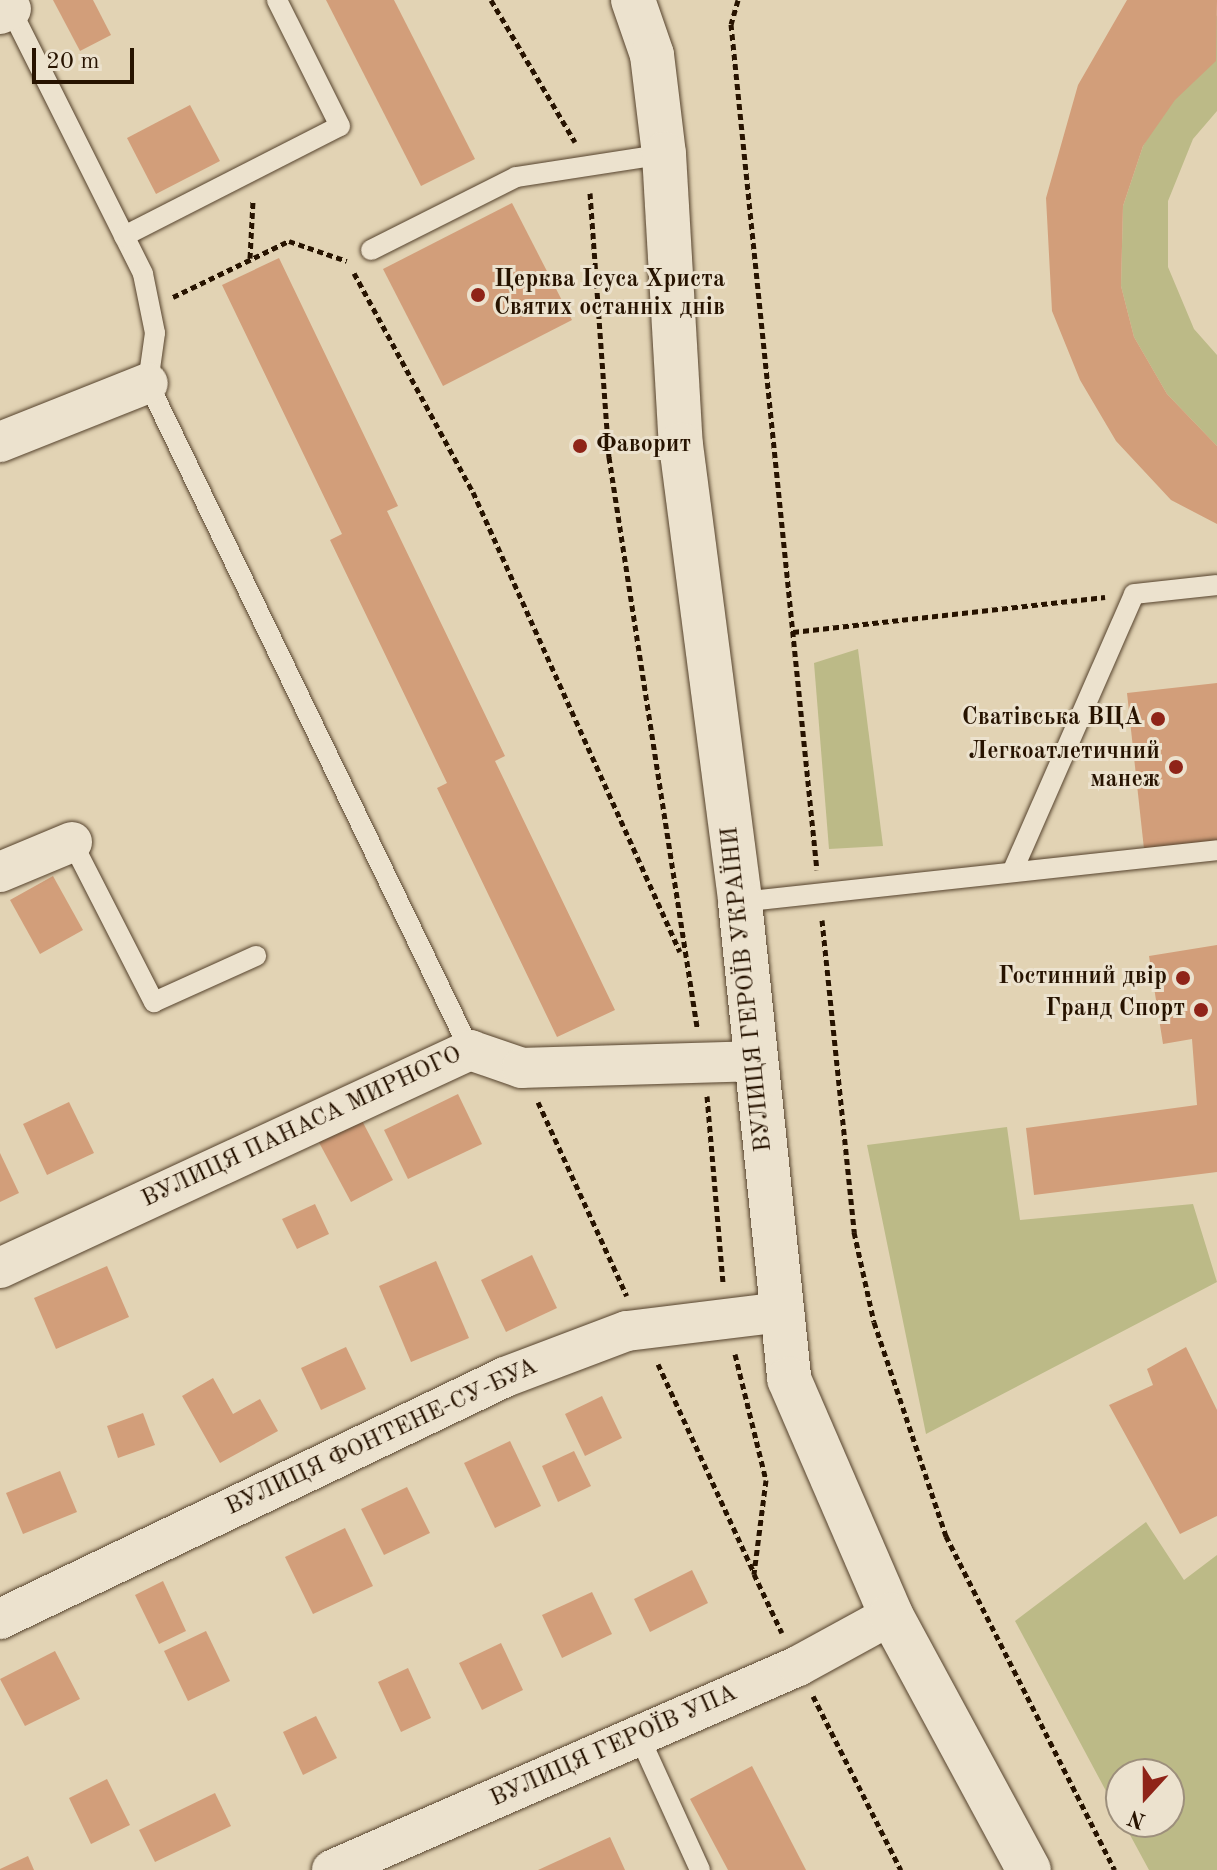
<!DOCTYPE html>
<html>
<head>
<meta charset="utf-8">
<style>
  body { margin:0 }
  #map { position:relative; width:1217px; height:1870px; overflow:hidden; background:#e2d3b4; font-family:"Old Standard TT",serif }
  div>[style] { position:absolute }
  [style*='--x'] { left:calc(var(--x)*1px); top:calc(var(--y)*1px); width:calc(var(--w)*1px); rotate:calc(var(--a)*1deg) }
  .green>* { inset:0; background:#bcba87 }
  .building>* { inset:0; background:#d29e7a }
  .path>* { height:5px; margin-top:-2.5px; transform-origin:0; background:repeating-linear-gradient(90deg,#271300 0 6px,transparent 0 10px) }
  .roads { filter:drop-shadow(0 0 2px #56432d) drop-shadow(0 0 2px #56432d) }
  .service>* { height:20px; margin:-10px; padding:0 10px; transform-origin:10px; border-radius:10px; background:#ece2ce }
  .minor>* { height:40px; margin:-20px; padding:0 20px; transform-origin:20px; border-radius:20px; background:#ece2ce }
  .secondary>* { height:44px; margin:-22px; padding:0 22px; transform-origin:22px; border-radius:22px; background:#ece2ce }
  .dots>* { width:22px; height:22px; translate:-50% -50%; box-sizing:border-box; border:4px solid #ece2ce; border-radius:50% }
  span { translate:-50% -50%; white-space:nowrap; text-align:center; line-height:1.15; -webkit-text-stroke:6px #ece2ce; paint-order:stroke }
  .poi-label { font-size:24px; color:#271300; font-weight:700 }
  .left { translate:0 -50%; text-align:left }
  .right { translate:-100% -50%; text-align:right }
  .street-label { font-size:24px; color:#271300 }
  .north { position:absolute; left:1105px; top:1758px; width:80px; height:80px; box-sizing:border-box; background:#ece2ce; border:2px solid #9d8f7c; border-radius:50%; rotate:201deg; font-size:22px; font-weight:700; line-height:32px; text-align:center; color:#271300 }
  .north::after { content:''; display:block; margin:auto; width:28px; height:36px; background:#8f2418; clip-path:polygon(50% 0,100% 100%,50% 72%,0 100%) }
  .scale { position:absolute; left:32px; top:48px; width:102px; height:36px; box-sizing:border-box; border:4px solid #271300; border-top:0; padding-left:10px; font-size:24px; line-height:28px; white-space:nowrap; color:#271300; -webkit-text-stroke:6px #ece2ce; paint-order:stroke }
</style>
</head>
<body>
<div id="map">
  <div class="green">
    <div style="clip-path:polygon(1217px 15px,1217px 111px,1193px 139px,1168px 201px,1168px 267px,1194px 329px,1217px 355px,1217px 446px,1167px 394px,1134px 337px,1121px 286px,1123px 206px,1143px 146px)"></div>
    <div style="clip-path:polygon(858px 649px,883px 846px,829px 849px,814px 663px)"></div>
    <div style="clip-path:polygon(1007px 1127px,1020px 1220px,1193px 1204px,1217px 1282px,926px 1434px,867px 1145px)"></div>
    <div style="clip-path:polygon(1146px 1522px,1184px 1580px,1217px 1555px,1217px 1870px,1149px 1870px,1123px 1822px,1169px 1822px,1169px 1774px,1121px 1774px,1121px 1819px,1015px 1621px)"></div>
  </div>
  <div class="building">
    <div style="clip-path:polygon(53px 0,93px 0,111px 35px,80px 51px)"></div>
    <div style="clip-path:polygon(326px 0,394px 0,475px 159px,421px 186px)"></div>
    <div style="clip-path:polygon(1127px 0,1217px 0,1216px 61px,1175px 100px,1143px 146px,1123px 206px,1121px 286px,1134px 337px,1167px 394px,1217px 446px,1217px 524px,1171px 500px,1116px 441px,1080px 380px,1052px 311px,1046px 198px,1078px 85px)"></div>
    <div style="clip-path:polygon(190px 105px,220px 161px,156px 194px,127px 138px)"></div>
    <div style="clip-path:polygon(512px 203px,572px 320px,443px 386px,383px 269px)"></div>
    <div style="clip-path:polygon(279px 258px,398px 506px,387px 511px,505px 756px,495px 761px,615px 1010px,557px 1037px,437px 788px,447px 783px,330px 540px,342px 534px,222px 285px)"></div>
    <div style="clip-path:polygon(1217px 683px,1217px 841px,1144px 849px,1127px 693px)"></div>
    <div style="clip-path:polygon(53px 876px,83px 930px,40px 954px,10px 900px)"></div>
    <div style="clip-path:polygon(1217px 945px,1217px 1172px,1034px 1195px,1026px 1128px,1197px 1105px,1192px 1039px,1163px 1044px,1149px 956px)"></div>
    <div style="clip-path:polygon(458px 1094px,482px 1144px,408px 1179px,384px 1130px)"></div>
    <div style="clip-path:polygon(69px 1102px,94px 1153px,47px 1175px,23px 1124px)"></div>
    <div style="clip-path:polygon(358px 1113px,393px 1180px,351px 1202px,315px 1135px)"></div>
    <div style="clip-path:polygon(0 1153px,19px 1193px,0 1202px)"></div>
    <div style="clip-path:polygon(315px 1204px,329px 1234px,297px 1249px,282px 1219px)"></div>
    <div style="clip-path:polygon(532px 1255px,557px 1308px,506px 1332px,481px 1280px)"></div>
    <div style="clip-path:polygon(436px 1261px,469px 1338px,411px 1362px,379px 1286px)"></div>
    <div style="clip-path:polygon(107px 1266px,129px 1317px,56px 1349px,34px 1298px)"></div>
    <div style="clip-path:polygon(346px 1347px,366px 1389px,321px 1410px,301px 1368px)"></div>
    <div style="clip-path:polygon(1186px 1347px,1217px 1410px,1217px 1516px,1180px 1534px,1109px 1405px,1153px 1385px,1147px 1369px)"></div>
    <div style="clip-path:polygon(213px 1378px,233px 1414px,260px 1399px,278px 1431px,220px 1463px,182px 1396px)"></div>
    <div style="clip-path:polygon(602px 1396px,622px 1438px,585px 1456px,565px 1414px)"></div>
    <div style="clip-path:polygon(143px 1413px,155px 1445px,118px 1458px,107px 1426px)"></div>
    <div style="clip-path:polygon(510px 1441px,541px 1506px,495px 1528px,464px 1463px)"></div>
    <div style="clip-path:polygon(574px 1451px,591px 1486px,558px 1502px,542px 1466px)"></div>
    <div style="clip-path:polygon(60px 1471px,77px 1512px,23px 1534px,6px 1493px)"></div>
    <div style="clip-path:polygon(407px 1487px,430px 1533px,384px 1555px,361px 1509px)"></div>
    <div style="clip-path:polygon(345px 1528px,373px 1586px,313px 1614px,285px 1557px)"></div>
    <div style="clip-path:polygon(692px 1570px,708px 1603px,650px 1632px,634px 1599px)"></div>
    <div style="clip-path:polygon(163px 1581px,186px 1631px,159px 1644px,135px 1595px)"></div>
    <div style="clip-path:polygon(592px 1592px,612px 1634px,562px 1658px,542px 1615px)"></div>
    <div style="clip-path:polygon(206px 1631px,230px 1681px,188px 1701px,164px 1651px)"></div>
    <div style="clip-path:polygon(501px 1643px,523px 1690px,482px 1710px,459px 1663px)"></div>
    <div style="clip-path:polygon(55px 1651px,80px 1699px,25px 1726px,0 1679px)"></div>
    <div style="clip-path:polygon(408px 1668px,431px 1718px,401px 1732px,378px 1682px)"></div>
    <div style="clip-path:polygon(316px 1716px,337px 1758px,303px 1775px,283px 1732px)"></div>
    <div style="clip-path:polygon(752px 1766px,806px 1870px,728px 1870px,690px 1799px)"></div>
    <div style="clip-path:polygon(107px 1779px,130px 1825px,91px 1844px,69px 1798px)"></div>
    <div style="clip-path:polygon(215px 1793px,231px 1826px,155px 1862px,139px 1830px)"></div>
    <div style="clip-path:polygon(610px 1837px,625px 1870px,538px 1870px)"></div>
    <div style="clip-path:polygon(28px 1856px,34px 1870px,0 1870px,0 1869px)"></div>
  </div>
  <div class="path">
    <div style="--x:491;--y:0;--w:165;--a:59.4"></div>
    <div style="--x:738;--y:0;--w:25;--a:106"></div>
    <div style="--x:731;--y:24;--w:850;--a:84.2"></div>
    <div style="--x:590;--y:193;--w:265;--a:85.9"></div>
    <div style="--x:609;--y:457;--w:577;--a:81.22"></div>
    <div style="--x:250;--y:258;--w:57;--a:-87"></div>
    <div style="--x:354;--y:273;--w:249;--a:61.5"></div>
    <div style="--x:473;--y:492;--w:504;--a:65.77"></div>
    <div style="--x:173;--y:297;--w:129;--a:-25.8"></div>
    <div style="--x:289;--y:241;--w:61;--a:19"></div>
    <div style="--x:793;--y:632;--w:314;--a:-6.4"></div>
    <div style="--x:822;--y:920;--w:314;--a:84.1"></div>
    <div style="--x:854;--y:1232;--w:92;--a:77.5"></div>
    <div style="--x:874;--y:1322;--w:226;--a:71.4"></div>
    <div style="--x:946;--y:1536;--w:374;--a:63.2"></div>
    <div style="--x:707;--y:1096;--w:187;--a:85.1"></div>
    <div style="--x:538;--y:1102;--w:213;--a:65.4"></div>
    <div style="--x:735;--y:1354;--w:130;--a:76.2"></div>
    <div style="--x:766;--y:1480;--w:95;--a:97.3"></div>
    <div style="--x:754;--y:1574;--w:65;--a:64.6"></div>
    <div style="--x:658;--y:1364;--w:230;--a:65.3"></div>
    <div style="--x:813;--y:1696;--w:195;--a:63.2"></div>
  </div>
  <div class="roads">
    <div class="service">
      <div style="--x:8;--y:4;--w:302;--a:63.4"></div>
      <div style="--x:143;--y:274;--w:60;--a:78.5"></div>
      <div style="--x:155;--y:333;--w:50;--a:98"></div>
      <div style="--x:148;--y:383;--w:741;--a:64.23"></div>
      <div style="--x:124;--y:236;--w:242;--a:-27"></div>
      <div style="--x:340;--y:126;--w:141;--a:-116.6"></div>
      <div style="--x:371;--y:250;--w:162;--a:-26.7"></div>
      <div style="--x:516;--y:177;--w:150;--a:-8.8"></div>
      <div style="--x:72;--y:842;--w:180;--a:62.9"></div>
      <div style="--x:154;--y:1002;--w:112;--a:-24.3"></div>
      <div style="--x:1013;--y:870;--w:301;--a:-66.3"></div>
      <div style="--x:1134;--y:594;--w:83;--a:-6.2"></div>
      <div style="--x:740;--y:902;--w:480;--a:-6.2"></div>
      <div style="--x:639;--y:1736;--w:147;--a:65.5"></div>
    </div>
    <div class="minor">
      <div style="--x:0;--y:14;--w:12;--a:-24"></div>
      <div style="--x:0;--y:442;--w:159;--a:-21.7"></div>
      <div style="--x:0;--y:872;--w:78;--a:-22.6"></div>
      <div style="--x:0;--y:1268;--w:518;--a:-24.88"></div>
      <div style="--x:470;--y:1050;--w:55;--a:19.1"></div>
      <div style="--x:522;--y:1068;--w:236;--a:-1.7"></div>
      <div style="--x:0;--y:1619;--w:560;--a:-25.6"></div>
      <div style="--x:505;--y:1377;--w:130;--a:-20.7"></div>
      <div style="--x:627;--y:1331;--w:155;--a:-7"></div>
      <div style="--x:332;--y:1870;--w:509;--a:-23.64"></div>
      <div style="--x:798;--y:1666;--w:106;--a:-28.7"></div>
    </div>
    <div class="secondary">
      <div style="--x:633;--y:0;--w:58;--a:70.9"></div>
      <div style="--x:652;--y:55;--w:100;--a:83.1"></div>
      <div style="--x:664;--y:154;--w:291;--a:86.7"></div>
      <div style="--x:681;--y:445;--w:461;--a:82.6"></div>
      <div style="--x:740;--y:902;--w:480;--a:84.1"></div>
      <div style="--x:789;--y:1379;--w:257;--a:66.6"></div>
      <div style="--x:891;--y:1615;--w:290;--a:61.6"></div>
    </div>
  </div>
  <div class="dots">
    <div style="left:478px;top:295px;background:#8f2418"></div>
    <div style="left:580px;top:446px;background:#8f2418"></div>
    <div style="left:1158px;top:719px;background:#8f2418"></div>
    <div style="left:1176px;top:767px;background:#8f2418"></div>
    <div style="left:1183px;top:978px;background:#8f2418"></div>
    <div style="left:1201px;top:1010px;background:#8f2418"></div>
  </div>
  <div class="poi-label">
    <span class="left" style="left:494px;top:295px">Церква Ісуса Христа<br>Святих останніх днів</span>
    <span class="left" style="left:596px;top:446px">Фаворит</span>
    <span class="right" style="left:1142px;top:719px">Сватівська ВЦА</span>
    <span class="right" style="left:1160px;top:767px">Легкоатлетичний<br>манеж</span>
    <span class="right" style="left:1167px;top:978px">Гостинний двір</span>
    <span class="right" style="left:1185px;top:1010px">Гранд Спорт</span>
  </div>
  <div class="street-label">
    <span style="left:748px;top:989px;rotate:-96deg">ВУЛИЦЯ ГЕРОЇВ УКРАЇНИ</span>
    <span style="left:302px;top:1128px;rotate:-25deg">ВУЛИЦЯ ПАНАСА МИРНОГО</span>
    <span style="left:382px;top:1438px;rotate:-25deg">ВУЛИЦЯ ФОНТЕНЕ-СУ-БУА</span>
    <span style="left:614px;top:1747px;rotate:-24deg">ВУЛИЦЯ ГЕРОЇВ УПА</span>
  </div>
  <div class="north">N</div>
  <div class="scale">20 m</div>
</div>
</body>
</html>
